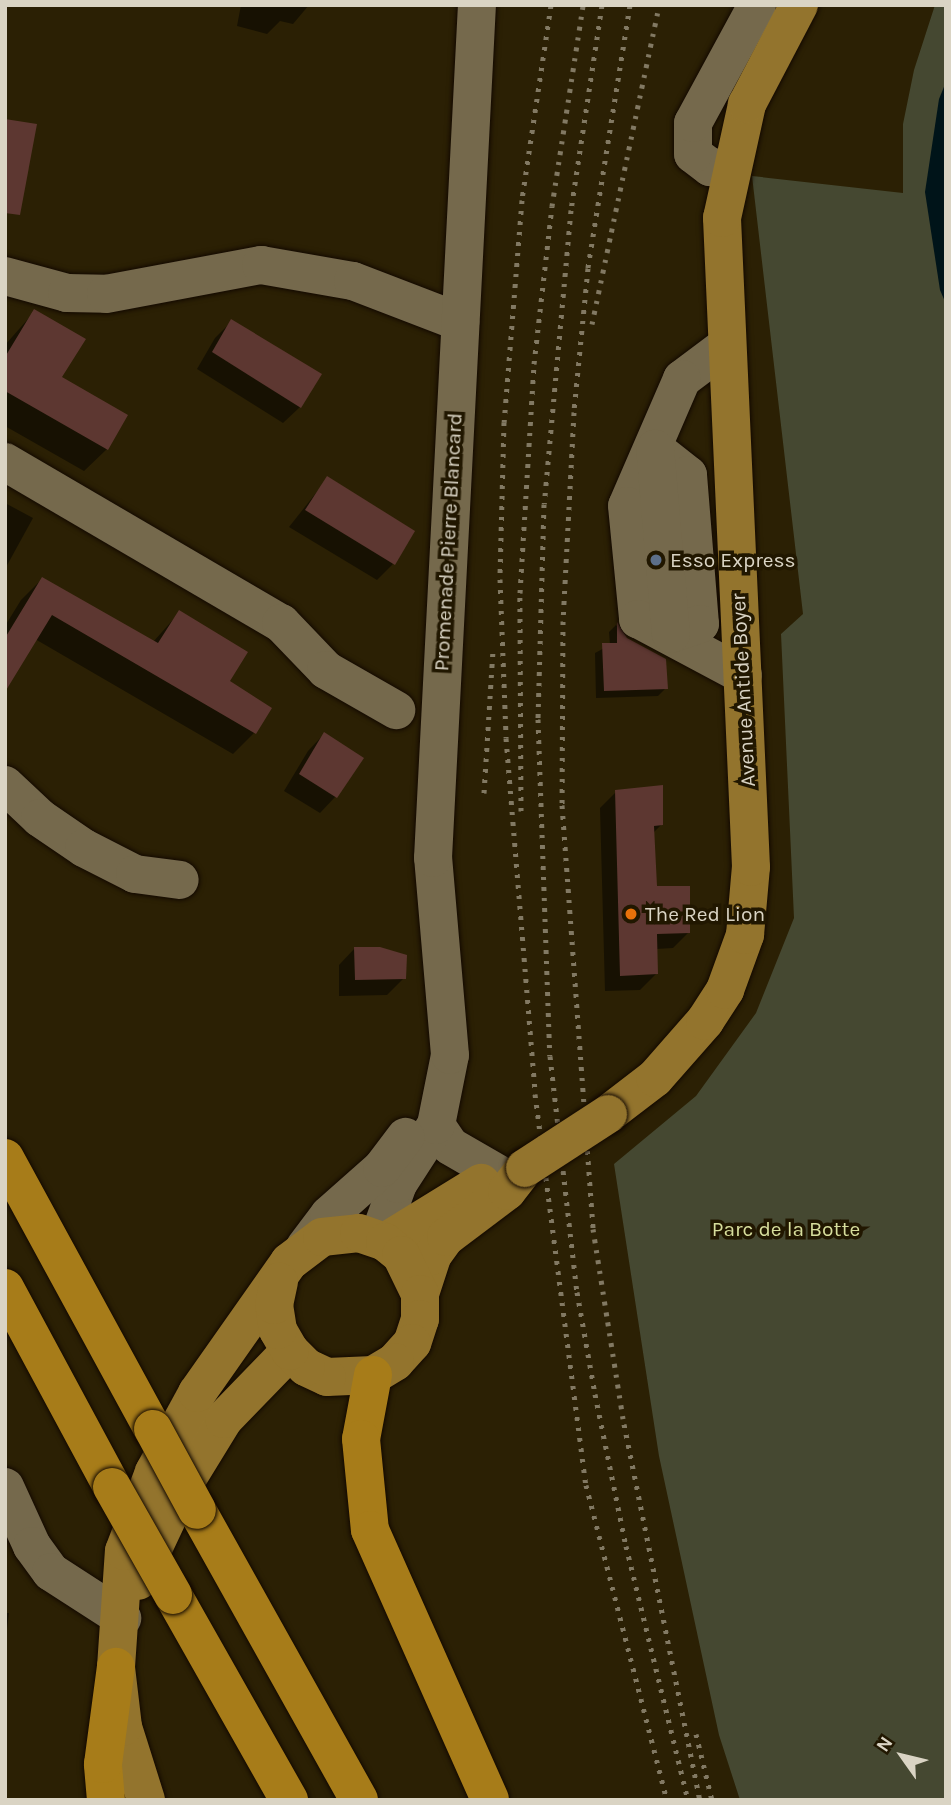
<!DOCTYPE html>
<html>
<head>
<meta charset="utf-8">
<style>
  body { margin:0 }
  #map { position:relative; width:951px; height:1805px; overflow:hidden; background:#2b2004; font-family:Karla,sans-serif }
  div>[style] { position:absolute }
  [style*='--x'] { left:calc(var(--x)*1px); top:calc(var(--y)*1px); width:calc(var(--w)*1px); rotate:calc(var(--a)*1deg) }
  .green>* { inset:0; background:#454831 }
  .water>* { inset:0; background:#001419 }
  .shadow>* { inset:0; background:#0007 }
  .building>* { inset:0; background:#5d3731 }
  .roads { filter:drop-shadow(0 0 2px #130900) drop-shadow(0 0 2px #130900) }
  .minor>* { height:38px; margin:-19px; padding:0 19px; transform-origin:19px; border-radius:19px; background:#75694c }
  .major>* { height:38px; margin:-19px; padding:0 19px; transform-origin:19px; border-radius:19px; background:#93742d }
  .highway>* { height:38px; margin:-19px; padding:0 19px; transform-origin:19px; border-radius:19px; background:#a77c19 }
  .rail>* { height:5px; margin-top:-2.5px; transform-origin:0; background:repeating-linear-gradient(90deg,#827963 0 3.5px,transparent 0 10.5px) }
  .bridges { filter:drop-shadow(0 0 2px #130900) drop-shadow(0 0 2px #130900) }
  .major-bridge>* { height:38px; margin:-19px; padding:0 19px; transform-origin:19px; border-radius:19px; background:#93742d }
  .highway-bridge>* { height:38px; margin:-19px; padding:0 19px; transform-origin:19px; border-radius:19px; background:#a77c19 }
  .dots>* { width:19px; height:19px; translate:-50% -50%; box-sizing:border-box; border:4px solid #211700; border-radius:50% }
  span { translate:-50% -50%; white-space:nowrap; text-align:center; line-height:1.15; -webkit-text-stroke:7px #211700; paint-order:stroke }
  .street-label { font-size:21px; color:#dad4c4 }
  .poi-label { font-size:21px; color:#dad4c4 }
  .left { translate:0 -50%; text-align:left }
  .park-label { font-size:21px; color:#d7de9c }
  .frame { position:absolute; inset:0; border:7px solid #dad4c4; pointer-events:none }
  .north { position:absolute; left:867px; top:1721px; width:70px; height:70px; -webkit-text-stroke:5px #211700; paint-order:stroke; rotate:304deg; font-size:19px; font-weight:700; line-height:28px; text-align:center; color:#dad4c4 }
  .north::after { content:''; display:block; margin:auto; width:24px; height:32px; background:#dad4c4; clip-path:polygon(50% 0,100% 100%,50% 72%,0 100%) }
</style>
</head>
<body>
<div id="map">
  <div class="green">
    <div style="clip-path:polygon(935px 5px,946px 5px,946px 1800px,740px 1800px,719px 1735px,659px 1456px,614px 1164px,696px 1096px,756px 1013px,794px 918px,781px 634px,803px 614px,752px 176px,903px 193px,903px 124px,914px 70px)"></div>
  </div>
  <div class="water">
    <div style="clip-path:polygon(946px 82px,946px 304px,940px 290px,925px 192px,939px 99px)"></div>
  </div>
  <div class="shadow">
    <div style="clip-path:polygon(241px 5px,309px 5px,293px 24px,280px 21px,267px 34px,237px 26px)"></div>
    <div style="clip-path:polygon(35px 311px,59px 378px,107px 449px,84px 471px,5px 426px,5px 345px)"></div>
    <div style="clip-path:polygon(232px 321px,300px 407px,283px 423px,197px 369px,215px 338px)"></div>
    <div style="clip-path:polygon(327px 479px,393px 564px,377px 580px,289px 527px)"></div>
    <div style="clip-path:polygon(5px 503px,33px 518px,5px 569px)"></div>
    <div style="clip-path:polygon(42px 579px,153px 642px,179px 613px,254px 733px,233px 754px,35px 639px,5px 677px,5px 626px,21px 600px)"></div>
    <div style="clip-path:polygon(616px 625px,666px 688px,658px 696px,596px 698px,595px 653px,610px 645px,609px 632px)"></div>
    <div style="clip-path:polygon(324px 734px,336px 796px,320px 813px,284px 791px,308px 751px)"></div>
    <div style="clip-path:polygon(616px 792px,662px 824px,652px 834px,655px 888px,689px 932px,673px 948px,656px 949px,657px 973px,640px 990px,605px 991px,600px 808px)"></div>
    <div style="clip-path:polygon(355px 948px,404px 978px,387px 995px,339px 996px,339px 965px)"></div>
    <div style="clip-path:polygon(5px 1613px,9px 1613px,5px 1645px)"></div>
  </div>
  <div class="building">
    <div style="clip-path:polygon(5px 119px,37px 124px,20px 215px,5px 213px)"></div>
    <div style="clip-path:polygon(34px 309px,86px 339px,62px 377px,128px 415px,108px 450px,5px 391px,5px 357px)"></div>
    <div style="clip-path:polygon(231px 319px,322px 374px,301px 408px,212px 352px)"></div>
    <div style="clip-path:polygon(327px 476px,415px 531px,395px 565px,305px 510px)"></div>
    <div style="clip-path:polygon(42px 577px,158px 643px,179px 610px,248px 652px,230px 681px,272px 708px,256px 734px,52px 615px,5px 692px,5px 638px)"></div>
    <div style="clip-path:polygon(617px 622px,627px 638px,666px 659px,668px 689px,604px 691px,602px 643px,617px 643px)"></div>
    <div style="clip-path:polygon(324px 732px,364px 758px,337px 798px,299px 774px)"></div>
    <div style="clip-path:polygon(663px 785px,663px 825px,654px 826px,657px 886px,690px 886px,690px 933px,657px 934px,658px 974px,620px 976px,615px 790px)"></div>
    <div style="clip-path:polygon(354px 947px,380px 947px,407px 955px,406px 979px,355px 980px)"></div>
  </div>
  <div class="roads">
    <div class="minor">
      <div style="--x:729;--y:169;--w:19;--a:-174"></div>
      <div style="--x:710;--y:167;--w:21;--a:-143"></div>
      <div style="--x:693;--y:154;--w:31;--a:-90"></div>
      <div style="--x:693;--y:123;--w:134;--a:-61.5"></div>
      <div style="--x:5;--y:276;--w:64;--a:15.3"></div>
      <div style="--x:67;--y:293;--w:39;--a:1"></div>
      <div style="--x:106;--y:294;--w:158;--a:-10.6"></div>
      <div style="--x:261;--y:265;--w:93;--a:9.9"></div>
      <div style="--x:353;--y:281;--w:115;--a:21"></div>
      <div style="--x:726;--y:346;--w:55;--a:143.1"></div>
      <div style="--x:682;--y:379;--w:138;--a:113.4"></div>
      <div style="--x:627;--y:506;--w:114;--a:84.4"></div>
      <div style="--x:638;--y:619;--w:119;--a:28.1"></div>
      <div style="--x:655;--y:449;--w:42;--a:38.2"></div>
      <div style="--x:688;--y:475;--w:149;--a:85.4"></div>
      <div style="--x:700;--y:624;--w:31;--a:161"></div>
      <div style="--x:671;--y:634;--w:186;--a:-94.9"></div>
      <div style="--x:5;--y:462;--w:320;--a:30.3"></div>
      <div style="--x:281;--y:623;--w:65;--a:46.2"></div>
      <div style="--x:326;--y:670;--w:81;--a:29.7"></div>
      <div style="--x:5;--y:785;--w:48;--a:43.3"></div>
      <div style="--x:40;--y:818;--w:53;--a:34.3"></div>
      <div style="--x:84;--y:848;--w:57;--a:27"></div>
      <div style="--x:135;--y:874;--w:45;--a:7.6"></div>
      <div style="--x:436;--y:1125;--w:25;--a:56"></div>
      <div style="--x:450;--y:1146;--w:54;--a:29.9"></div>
      <div style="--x:378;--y:1239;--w:59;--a:-70"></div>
      <div style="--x:398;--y:1184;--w:70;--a:-57.2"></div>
      <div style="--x:436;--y:1125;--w:71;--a:-78.7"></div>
      <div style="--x:450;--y:1055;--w:198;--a:-94.9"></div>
      <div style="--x:433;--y:858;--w:854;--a:-87.05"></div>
      <div style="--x:305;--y:1247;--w:40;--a:-53"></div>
      <div style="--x:329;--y:1215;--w:71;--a:-41.6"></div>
      <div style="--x:382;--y:1168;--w:39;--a:-53"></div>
      <div style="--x:5;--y:1487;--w:65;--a:65.4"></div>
      <div style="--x:32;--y:1546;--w:32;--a:54"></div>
      <div style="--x:51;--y:1572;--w:85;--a:32.9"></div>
    </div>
    <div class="major">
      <div style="--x:608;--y:1114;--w:59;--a:-37.5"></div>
      <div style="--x:655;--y:1078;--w:76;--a:-48.7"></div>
      <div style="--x:705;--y:1021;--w:37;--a:-57"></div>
      <div style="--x:725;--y:990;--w:59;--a:-70"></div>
      <div style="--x:745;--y:935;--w:68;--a:-85"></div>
      <div style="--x:751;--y:867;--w:650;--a:-92.56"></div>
      <div style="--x:722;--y:218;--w:117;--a:-77.6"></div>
      <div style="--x:747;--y:104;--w:112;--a:-62.3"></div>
      <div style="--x:385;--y:1242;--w:113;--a:-31.6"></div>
      <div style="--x:420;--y:1294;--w:40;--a:-72"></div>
      <div style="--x:432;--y:1256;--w:24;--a:-54"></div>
      <div style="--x:446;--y:1237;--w:76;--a:-37"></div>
      <div style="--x:507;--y:1191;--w:29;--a:-52"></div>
      <div style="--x:138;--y:1581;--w:102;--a:-64.9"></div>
      <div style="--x:181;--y:1489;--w:82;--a:-58.4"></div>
      <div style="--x:224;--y:1419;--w:95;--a:-45.9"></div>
      <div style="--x:146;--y:1800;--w:77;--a:-107.5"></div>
      <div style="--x:123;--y:1727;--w:60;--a:-96.7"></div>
      <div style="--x:116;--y:1667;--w:116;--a:-86.1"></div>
      <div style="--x:124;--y:1551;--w:85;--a:-69.2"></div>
      <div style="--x:154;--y:1472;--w:90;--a:-61.4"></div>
      <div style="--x:197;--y:1393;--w:160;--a:-54.9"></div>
      <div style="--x:289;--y:1262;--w:41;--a:-37.1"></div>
      <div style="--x:322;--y:1237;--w:37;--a:-6"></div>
      <div style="--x:359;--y:1233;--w:28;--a:19"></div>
      <div style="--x:385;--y:1242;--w:21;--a:39"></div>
      <div style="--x:401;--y:1255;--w:43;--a:64"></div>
      <div style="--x:420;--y:1294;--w:25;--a:90"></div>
      <div style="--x:420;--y:1319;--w:25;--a:108"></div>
      <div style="--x:412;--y:1343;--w:25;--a:132"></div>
      <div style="--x:395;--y:1362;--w:26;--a:149"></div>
      <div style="--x:373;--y:1375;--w:46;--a:177.5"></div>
      <div style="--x:327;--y:1377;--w:23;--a:-155"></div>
      <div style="--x:306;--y:1367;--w:23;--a:-135"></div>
      <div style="--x:290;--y:1351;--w:24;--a:-120"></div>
      <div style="--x:278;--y:1330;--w:25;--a:-99"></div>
      <div style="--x:274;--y:1305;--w:24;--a:-78"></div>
    </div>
    <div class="highway">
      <div style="--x:5;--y:1158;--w:309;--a:61.4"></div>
      <div style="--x:5;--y:1288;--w:226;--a:61.7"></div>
      <div style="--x:373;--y:1375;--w:65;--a:100.6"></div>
      <div style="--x:361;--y:1439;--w:91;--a:84.4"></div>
      <div style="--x:370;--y:1530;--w:295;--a:66"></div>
      <div style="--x:197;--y:1510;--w:332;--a:60.8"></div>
      <div style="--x:173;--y:1595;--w:236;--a:60.5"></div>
      <div style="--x:106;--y:1800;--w:36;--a:-95"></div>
      <div style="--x:103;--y:1764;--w:98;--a:-82.4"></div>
    </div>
  </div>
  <div class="rail">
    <div style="--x:551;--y:5;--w:197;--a:98.5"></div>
    <div style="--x:522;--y:200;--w:223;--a:94.6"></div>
    <div style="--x:504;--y:422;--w:157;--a:91.5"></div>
    <div style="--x:500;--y:579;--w:159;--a:87.8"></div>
    <div style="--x:506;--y:738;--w:357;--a:85.3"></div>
    <div style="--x:535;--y:1094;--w:394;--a:82.6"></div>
    <div style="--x:586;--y:1485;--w:325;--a:75.6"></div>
    <div style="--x:602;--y:5;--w:207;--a:98.6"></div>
    <div style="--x:571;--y:210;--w:295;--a:95.2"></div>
    <div style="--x:544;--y:504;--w:215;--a:91.6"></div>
    <div style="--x:538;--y:719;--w:337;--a:88"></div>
    <div style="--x:550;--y:1056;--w:238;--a:83.5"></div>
    <div style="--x:577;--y:1292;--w:104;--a:80"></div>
    <div style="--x:595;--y:1394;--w:155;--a:78.5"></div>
    <div style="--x:626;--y:1546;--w:261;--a:76.3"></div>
    <div style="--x:630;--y:5;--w:266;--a:99.1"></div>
    <div style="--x:588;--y:268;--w:145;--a:95.6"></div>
    <div style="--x:574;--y:412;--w:209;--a:93"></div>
    <div style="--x:563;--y:621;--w:184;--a:90.3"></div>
    <div style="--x:562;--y:805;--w:425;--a:85.8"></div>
    <div style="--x:593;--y:1229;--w:197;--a:81"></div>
    <div style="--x:624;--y:1424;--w:384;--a:78.6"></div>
    <div style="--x:592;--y:324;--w:326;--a:-78.1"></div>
    <div style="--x:484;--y:793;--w:143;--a:-86.4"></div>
    <div style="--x:521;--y:811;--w:218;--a:-90.3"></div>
    <div style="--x:520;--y:593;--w:229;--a:-86.5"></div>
    <div style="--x:534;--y:364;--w:159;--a:-83.5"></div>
    <div style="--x:552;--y:206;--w:203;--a:-81.2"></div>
    <div style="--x:696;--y:1734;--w:68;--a:76.4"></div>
  </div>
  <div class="bridges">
    <div class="major-bridge">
      <div style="--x:525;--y:1168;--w:99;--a:-33"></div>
    </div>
    <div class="highway-bridge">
      <div style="--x:153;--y:1429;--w:92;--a:61.5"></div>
      <div style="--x:112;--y:1487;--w:124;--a:60.5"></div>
    </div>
  </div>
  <div class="dots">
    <div style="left:656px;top:560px;background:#5c6f8a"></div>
    <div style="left:631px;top:914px;background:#e8710a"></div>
  </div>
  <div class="street-label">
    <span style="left:448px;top:542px;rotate:-87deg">Promenade Pierre Blancard</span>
    <span style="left:743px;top:690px;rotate:-93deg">Avenue Antide Boyer</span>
  </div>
  <div class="poi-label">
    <span class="left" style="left:670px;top:560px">Esso Express</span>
    <span class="left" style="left:645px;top:914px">The Red Lion</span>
  </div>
  <div class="park-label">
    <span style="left:786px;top:1229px">Parc de la Botte</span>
  </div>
  <div class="frame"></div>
  <div class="north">N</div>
</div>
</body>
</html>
